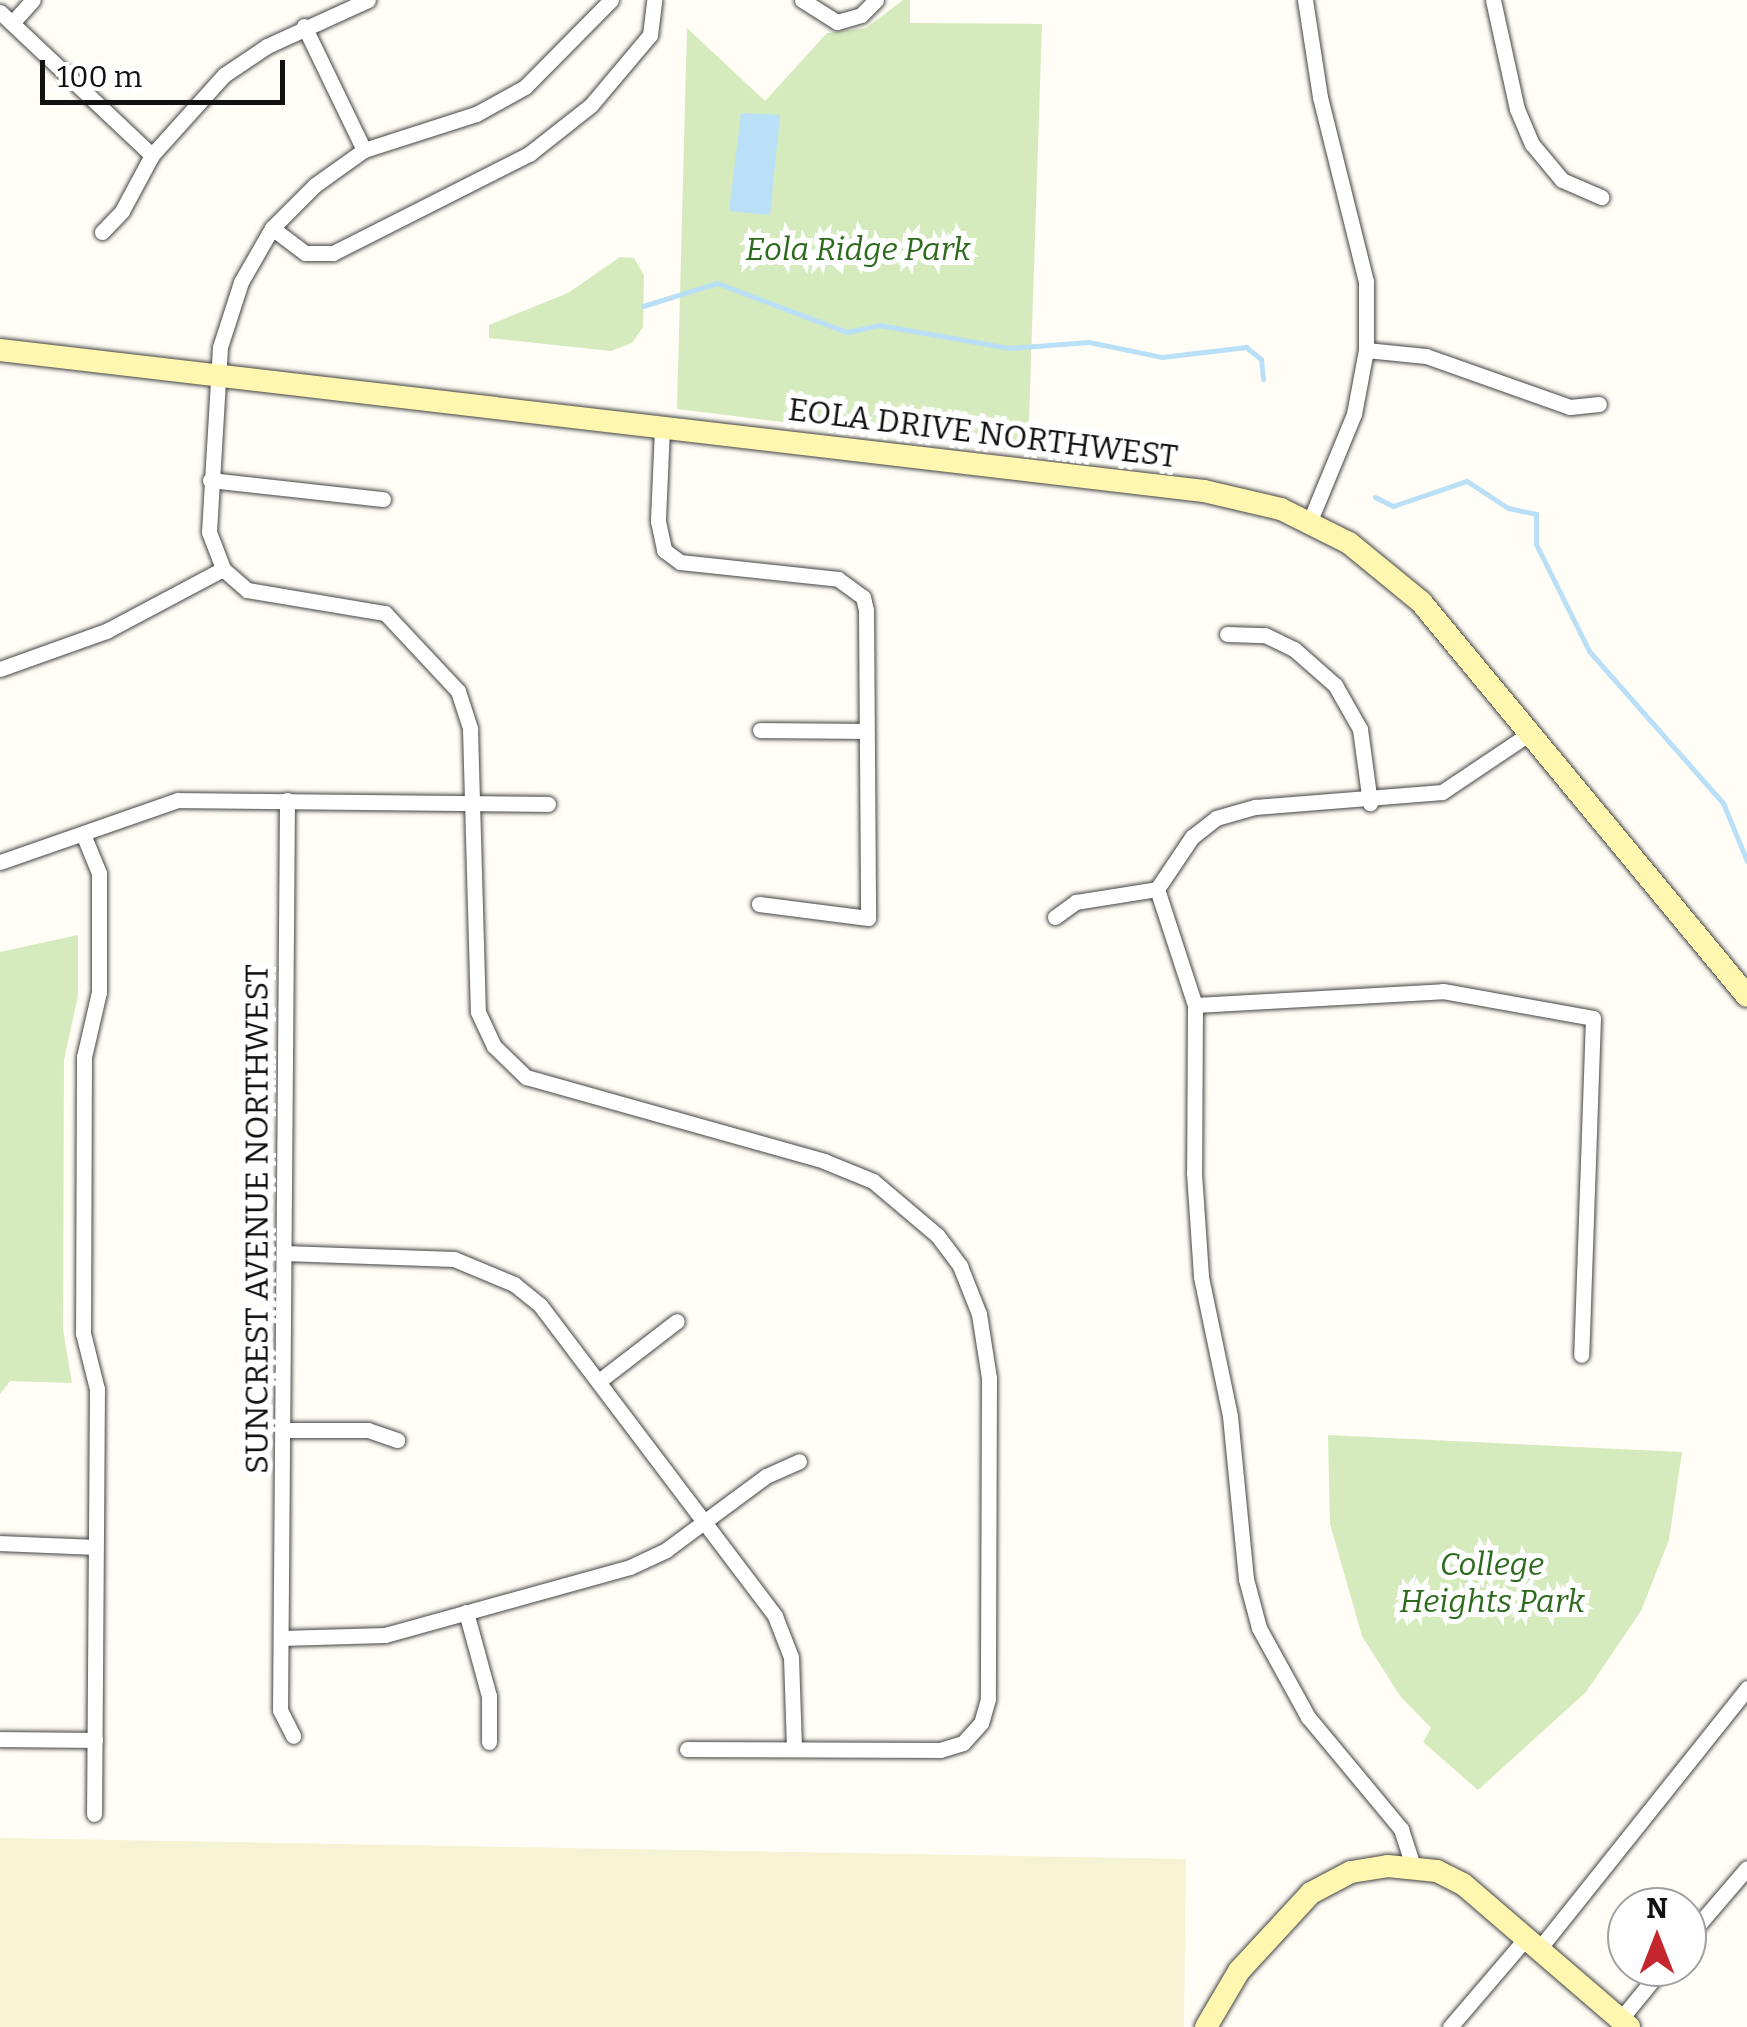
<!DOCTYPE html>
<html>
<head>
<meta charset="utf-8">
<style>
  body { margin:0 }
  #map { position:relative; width:1747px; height:2027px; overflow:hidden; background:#fffdf5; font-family:Bitter,serif }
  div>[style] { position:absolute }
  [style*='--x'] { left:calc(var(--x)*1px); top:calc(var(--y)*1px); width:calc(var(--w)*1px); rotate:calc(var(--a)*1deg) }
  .farmland>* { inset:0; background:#f6f3d4 }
  .green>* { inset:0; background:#d5ebbd }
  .water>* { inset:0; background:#b9e0f7 }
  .stream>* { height:5px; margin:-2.5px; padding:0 2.5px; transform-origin:2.5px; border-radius:2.5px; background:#b9e0f7 }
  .roads { filter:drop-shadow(0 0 2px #444) drop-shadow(0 0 2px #444) }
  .street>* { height:15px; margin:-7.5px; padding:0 7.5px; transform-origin:7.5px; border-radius:7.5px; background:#fff }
  .secondary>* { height:22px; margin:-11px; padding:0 11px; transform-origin:11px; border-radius:11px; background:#fff6b0 }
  span { translate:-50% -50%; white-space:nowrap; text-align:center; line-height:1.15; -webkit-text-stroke:10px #fff; paint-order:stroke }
  .park-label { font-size:32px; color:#2f6b1f; font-style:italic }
  .street-label { font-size:32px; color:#111 }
  .north { position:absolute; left:1607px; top:1887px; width:100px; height:100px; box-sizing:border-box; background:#fff; border:2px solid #a0a0a0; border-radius:50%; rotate:0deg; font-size:28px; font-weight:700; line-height:40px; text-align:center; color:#111 }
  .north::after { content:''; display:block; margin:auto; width:35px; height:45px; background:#c4262e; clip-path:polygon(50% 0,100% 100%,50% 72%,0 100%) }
  .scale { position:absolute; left:40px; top:60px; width:245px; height:45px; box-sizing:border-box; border:5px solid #111; border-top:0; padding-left:12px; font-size:30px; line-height:35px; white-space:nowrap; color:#111; -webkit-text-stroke:8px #fff; paint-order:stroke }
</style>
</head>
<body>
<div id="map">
  <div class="farmland">
    <div style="clip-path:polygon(0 1838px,1186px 1859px,1184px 2027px,0 2027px)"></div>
  </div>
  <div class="green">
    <div style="clip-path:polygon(903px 0,910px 0,910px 23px,1042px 24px,1028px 452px,677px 409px,687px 28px,765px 101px,827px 33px,866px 28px)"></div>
    <div style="clip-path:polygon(620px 257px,634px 258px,644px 275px,643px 327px,632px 343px,611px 351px,489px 338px,489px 325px,568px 293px)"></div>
    <div style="clip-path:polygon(78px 935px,78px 996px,64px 1060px,63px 1329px,72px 1383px,10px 1381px,0 1394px,0 952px)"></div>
    <div style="clip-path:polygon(1328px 1435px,1682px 1452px,1669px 1540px,1641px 1611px,1586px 1692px,1478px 1790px,1423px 1742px,1431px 1728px,1400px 1696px,1362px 1636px,1330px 1524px)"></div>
  </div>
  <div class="water">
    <div style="clip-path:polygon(741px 113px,780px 115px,770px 215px,729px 211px)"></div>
  </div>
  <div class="stream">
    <div style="--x:643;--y:306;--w:77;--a:-17.3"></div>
    <div style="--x:717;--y:283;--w:139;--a:20.7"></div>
    <div style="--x:847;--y:332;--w:33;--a:-12"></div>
    <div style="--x:879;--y:325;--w:132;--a:10"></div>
    <div style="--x:1009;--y:348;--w:80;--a:-4.3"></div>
    <div style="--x:1089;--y:342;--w:75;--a:11.6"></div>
    <div style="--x:1162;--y:357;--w:85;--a:-6.8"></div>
    <div style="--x:1246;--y:347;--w:19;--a:39"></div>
    <div style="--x:1261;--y:359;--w:20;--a:84"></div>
    <div style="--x:1375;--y:497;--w:20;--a:27"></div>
    <div style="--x:1393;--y:506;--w:78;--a:-18.7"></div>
    <div style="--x:1467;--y:481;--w:49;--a:33.4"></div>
    <div style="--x:1508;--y:508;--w:29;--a:12"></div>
    <div style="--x:1536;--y:514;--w:30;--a:90"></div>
    <div style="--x:1536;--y:544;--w:119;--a:63.6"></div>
    <div style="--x:1589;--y:651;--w:203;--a:48.6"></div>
    <div style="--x:1723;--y:803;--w:63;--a:67.5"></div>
  </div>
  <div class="roads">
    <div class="street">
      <div style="--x:611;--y:0;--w:122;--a:134.7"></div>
      <div style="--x:525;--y:87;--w:56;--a:151.1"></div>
      <div style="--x:476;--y:114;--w:118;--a:162.2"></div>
      <div style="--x:364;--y:150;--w:60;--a:144.5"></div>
      <div style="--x:315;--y:185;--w:61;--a:135"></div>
      <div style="--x:272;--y:228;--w:62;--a:119.9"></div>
      <div style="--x:241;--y:282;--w:68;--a:107.9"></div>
      <div style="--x:220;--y:347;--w:185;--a:93.4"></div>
      <div style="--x:209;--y:532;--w:40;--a:69"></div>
      <div style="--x:223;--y:569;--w:32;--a:41"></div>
      <div style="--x:247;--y:590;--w:140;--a:9.5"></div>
      <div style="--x:385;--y:613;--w:107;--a:46.9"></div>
      <div style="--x:458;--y:691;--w:40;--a:72"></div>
      <div style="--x:470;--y:729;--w:283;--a:88.4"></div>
      <div style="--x:478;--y:1012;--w:38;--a:65"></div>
      <div style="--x:494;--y:1046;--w:45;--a:44.1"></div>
      <div style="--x:526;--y:1077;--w:310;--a:15.7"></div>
      <div style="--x:824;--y:1161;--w:53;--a:22.2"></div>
      <div style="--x:873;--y:1181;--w:84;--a:40.2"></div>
      <div style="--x:937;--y:1235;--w:39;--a:53"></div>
      <div style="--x:960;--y:1266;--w:52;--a:68.4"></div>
      <div style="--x:979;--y:1314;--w:65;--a:81.1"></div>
      <div style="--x:989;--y:1378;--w:321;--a:90.2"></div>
      <div style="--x:988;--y:1699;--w:25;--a:106"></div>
      <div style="--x:981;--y:1723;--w:27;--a:132"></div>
      <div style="--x:963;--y:1743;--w:24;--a:163"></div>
      <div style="--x:940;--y:1750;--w:253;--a:-179.8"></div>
      <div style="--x:802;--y:0;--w:41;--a:32.2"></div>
      <div style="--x:837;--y:22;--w:25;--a:-16"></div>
      <div style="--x:861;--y:15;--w:21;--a:-45"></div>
      <div style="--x:1305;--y:0;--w:98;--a:81.2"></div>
      <div style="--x:1320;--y:97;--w:190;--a:76"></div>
      <div style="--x:1366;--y:281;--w:69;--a:90"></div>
      <div style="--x:1366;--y:350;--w:65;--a:100.6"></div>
      <div style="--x:1354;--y:414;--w:116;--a:112.4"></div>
      <div style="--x:1493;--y:0;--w:112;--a:77.6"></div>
      <div style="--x:1517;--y:109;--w:38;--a:67"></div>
      <div style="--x:1532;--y:144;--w:47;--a:50.2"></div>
      <div style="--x:1562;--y:180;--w:43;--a:23.6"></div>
      <div style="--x:0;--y:12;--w:209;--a:43.3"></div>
      <div style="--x:12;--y:23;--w:31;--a:-48"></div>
      <div style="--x:304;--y:26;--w:138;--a:64.2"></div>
      <div style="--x:272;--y:228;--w:41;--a:37.1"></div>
      <div style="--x:305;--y:253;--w:28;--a:0"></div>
      <div style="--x:333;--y:253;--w:220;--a:-26.8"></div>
      <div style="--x:529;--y:154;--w:79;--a:-38.3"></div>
      <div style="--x:591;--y:105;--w:92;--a:-49.9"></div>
      <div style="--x:650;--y:35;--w:35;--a:-83"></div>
      <div style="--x:102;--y:232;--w:29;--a:-46"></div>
      <div style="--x:122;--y:211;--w:64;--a:-61.8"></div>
      <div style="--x:152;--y:155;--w:108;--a:-48"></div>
      <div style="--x:224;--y:75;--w:52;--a:-34"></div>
      <div style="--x:267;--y:46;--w:111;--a:-24.5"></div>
      <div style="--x:1366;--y:350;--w:60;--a:5.7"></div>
      <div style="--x:1426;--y:356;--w:153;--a:19.5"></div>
      <div style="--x:1570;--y:407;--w:29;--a:-6"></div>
      <div style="--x:662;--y:428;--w:93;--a:92.5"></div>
      <div style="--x:658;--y:521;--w:30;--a:78"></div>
      <div style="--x:664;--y:550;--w:20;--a:37"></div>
      <div style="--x:680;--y:562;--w:159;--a:6.1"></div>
      <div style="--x:838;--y:579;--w:31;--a:36"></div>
      <div style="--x:863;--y:597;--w:13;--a:77"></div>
      <div style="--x:866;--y:610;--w:308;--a:89.6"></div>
      <div style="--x:868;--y:918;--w:110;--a:-172.7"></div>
      <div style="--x:210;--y:480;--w:174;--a:6.3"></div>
      <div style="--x:1227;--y:634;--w:38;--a:2"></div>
      <div style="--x:1265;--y:635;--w:32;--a:26"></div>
      <div style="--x:1294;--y:649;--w:55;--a:41.3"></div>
      <div style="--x:1335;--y:685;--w:51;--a:60.4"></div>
      <div style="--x:1360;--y:729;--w:75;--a:82.3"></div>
      <div style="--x:0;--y:669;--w:113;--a:-19.7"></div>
      <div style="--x:106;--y:631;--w:132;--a:-27.9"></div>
      <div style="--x:760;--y:730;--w:105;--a:0.5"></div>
      <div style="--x:287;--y:800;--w:910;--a:90.44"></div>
      <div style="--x:280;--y:1710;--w:29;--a:63"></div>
      <div style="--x:83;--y:834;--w:42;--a:67.7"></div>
      <div style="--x:99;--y:873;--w:119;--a:90"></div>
      <div style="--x:99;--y:992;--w:67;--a:103"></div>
      <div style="--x:84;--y:1057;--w:276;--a:90.2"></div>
      <div style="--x:83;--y:1333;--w:58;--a:76"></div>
      <div style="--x:97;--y:1389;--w:425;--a:90.4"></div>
      <div style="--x:0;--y:862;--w:188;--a:-19.2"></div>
      <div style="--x:178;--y:800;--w:370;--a:0.6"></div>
      <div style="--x:1157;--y:889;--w:122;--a:71.9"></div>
      <div style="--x:1195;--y:1005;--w:168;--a:90.3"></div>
      <div style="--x:1194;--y:1173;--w:104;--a:86.1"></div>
      <div style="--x:1201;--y:1277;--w:142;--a:78.2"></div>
      <div style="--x:1230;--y:1416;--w:164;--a:84.4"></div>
      <div style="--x:1246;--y:1579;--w:51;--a:75.1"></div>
      <div style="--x:1259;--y:1628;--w:102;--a:61.2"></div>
      <div style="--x:1308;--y:1717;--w:146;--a:50.3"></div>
      <div style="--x:1401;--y:1829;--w:39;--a:72"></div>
      <div style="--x:1157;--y:889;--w:63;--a:-56.1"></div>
      <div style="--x:1192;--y:837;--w:31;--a:-38"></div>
      <div style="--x:1216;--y:818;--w:41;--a:-15.8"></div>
      <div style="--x:1255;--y:807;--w:188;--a:-4.6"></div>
      <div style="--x:1442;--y:792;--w:106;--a:-33.8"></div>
      <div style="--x:1055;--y:917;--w:26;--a:-36"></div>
      <div style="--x:1076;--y:902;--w:82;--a:-9.1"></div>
      <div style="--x:1195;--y:1005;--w:248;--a:-3.2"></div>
      <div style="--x:1443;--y:991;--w:152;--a:10.2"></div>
      <div style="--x:1593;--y:1018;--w:337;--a:92"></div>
      <div style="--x:284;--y:1253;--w:170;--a:2"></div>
      <div style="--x:454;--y:1259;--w:65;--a:22.6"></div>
      <div style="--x:514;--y:1284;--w:33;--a:39"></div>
      <div style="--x:540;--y:1305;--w:390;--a:52.9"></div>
      <div style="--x:775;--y:1616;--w:44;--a:68.7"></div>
      <div style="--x:791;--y:1657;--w:91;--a:88.1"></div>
      <div style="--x:599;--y:1381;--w:98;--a:-37.6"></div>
      <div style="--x:283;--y:1430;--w:85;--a:0"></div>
      <div style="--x:368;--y:1430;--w:31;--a:19"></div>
      <div style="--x:0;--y:1543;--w:95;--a:2.4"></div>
      <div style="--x:466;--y:1612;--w:87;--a:74.7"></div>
      <div style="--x:489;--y:1696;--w:46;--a:90"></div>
      <div style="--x:281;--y:1638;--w:104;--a:-1.7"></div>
      <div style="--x:385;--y:1635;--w:254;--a:-15.5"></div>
      <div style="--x:630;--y:1567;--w:40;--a:-25"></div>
      <div style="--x:666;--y:1550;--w:124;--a:-36.5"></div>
      <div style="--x:766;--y:1476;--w:36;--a:-24"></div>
      <div style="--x:0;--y:1739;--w:95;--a:0.6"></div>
      <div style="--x:1687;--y:1938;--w:92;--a:-49.4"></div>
      <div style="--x:1539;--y:1949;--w:334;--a:-51.4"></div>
      <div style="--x:1620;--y:2020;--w:68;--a:-50.9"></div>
      <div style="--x:1450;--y:2027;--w:117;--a:-49.5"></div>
    </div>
    <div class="secondary">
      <div style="--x:0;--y:350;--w:1212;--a:6.68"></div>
      <div style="--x:1204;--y:491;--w:79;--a:13.2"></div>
      <div style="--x:1281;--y:509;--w:76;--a:26.6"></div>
      <div style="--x:1349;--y:543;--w:93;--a:39.3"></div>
      <div style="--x:1421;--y:602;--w:511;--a:50.4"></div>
      <div style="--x:1206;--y:2027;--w:65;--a:-59.5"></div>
      <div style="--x:1239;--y:1971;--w:106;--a:-47.3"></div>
      <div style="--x:1311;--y:1893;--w:45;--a:-27.7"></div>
      <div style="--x:1351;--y:1872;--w:37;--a:-9"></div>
      <div style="--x:1388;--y:1866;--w:49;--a:5.8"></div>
      <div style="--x:1437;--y:1871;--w:29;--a:27"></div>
      <div style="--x:1463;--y:1884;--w:219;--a:40.7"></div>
    </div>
  </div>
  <div class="park-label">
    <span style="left:858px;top:249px">Eola Ridge Park</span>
    <span style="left:1492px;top:1583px">College<br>Heights Park</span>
  </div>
  <div class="street-label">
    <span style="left:983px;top:433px;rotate:7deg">EOLA DRIVE NORTHWEST</span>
    <span style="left:257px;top:1219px;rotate:-90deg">SUNCREST AVENUE NORTHWEST</span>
  </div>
  <div class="north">N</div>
  <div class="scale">100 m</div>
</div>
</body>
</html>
